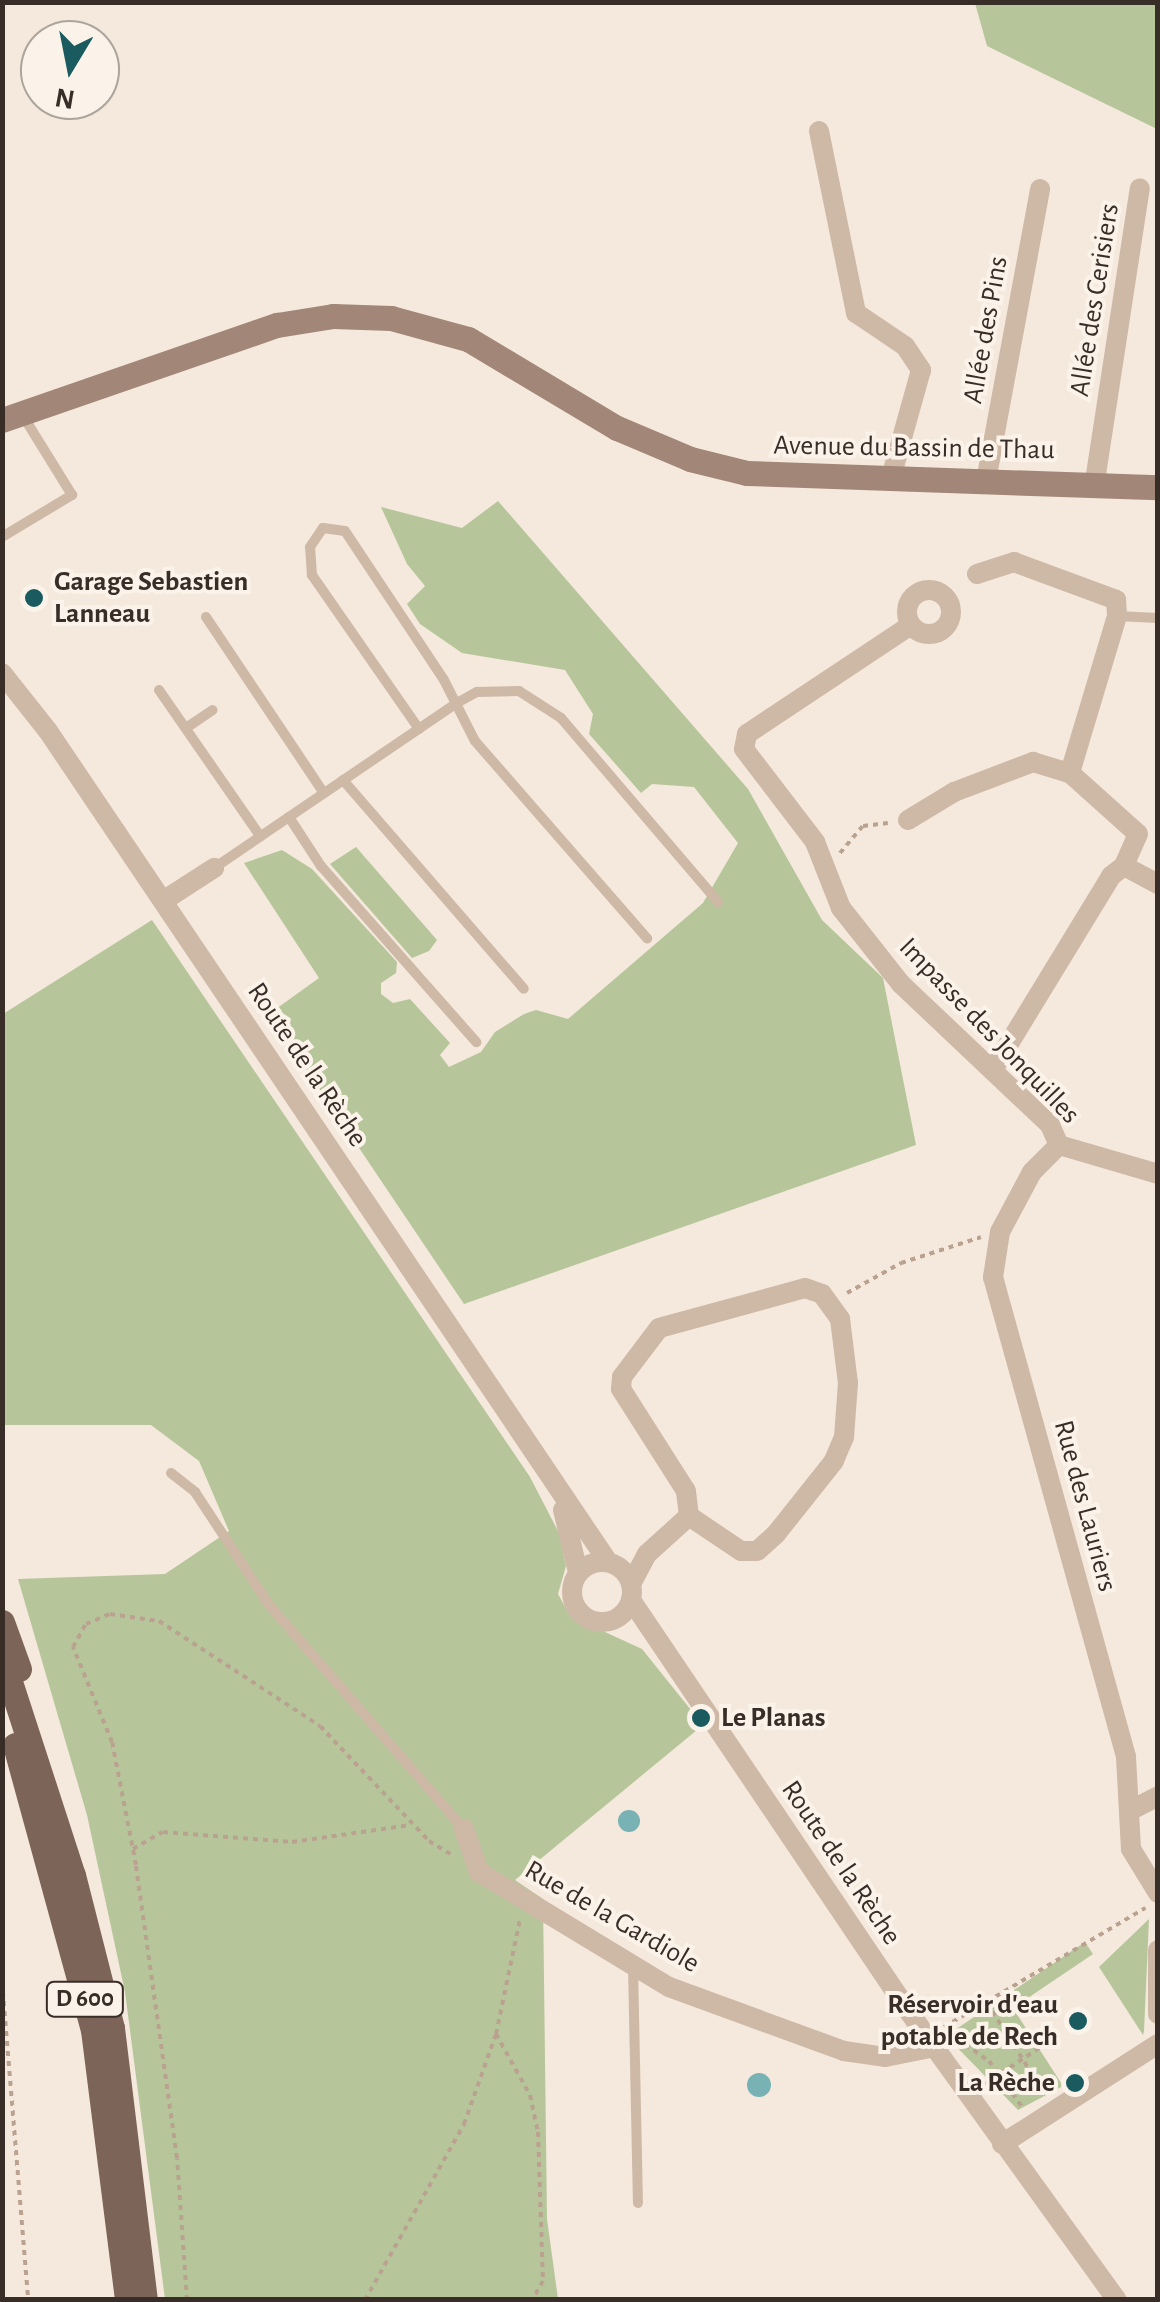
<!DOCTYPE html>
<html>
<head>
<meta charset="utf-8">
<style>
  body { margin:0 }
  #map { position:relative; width:1160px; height:2302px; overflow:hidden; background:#f4e9dc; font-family:"Alegreya Sans",sans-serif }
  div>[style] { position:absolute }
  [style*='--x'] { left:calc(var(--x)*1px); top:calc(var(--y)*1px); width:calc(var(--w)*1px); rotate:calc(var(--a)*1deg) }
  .green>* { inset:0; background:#b7c59a }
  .water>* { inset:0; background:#78b2b4 }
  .round { border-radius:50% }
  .path>* { height:4px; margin-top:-2px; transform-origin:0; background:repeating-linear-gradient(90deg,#baa290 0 5px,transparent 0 10px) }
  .service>* { height:10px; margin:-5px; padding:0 5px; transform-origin:5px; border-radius:5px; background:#ceb8a6 }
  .minor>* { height:20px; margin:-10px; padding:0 10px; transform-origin:10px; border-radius:10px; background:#ceb8a6 }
  .minor>.ring { margin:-10px; padding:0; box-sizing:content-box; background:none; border:20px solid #ceb8a6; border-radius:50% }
  .secondary>* { height:25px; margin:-12.5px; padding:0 12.5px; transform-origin:12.5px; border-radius:12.5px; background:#a28677 }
  .primary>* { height:25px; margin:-12.5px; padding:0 12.5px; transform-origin:12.5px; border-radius:12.5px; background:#7d6458 }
  .dots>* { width:28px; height:28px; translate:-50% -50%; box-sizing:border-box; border:5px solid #fbf3e9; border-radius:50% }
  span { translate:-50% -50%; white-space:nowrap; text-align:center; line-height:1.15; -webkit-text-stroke:8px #fbf3e9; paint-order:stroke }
  .shield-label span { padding:2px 8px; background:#fbf3e9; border:2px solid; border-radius:8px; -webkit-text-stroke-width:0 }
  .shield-label { font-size:25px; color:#392d28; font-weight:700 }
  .street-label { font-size:28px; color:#392d28 }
  .poi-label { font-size:28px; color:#392d28; font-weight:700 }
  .left { translate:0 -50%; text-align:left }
  .right { translate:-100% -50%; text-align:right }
  .frame { position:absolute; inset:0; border:5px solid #392d28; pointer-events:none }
  .north { position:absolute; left:20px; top:20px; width:100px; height:100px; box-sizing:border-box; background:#fbf3e9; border:2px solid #ada49c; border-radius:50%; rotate:190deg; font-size:28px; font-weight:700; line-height:40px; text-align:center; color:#392d28 }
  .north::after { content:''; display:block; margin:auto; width:35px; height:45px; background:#195b5f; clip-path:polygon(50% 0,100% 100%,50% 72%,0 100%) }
</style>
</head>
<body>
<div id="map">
  <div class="green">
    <div style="clip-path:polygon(975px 3px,1157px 3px,1157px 129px,987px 46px)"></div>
    <div style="clip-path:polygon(498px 501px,748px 789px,822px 920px,883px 978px,916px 1145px,464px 1304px,269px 1014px,319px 978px,244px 863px,282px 850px,312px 869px,397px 962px,396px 973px,381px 983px,381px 994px,393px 1003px,410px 999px,450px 1043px,440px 1055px,449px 1067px,481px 1052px,495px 1032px,524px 1014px,536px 1010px,568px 1019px,703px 903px,738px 843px,694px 787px,652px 784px,641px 793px,589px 734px,593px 714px,565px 670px,462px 653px,420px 624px,407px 604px,425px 586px,407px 564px,381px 507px,462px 528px)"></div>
    <div style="clip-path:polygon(356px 847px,437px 940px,429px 951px,412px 958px,330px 864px)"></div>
    <div style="clip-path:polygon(152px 920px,530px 1477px,559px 1533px,566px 1566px,558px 1594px,570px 1616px,642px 1649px,703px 1725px,515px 1880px,543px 1899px,547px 2219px,558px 2299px,165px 2299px,125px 1992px,87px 1815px,18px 1579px,165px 1574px,229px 1531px,199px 1461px,151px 1425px,3px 1425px,3px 1014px)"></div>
    <div style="clip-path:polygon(1149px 1919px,1144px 2031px,1143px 2035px,1099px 1967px)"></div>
    <div style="clip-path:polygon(1085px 1942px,1093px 1954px,1013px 2008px,1063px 2086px,1018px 2110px,946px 2036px)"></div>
  </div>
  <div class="water">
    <div class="round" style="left:618px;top:1810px;width:22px;height:22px"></div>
    <div class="round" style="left:747px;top:2073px;width:24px;height:24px"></div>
  </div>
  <div class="path">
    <div style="--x:840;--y:853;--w:35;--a:-50"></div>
    <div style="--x:863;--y:826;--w:25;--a:-7"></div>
    <div style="--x:847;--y:1293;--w:62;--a:-29.1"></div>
    <div style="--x:901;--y:1263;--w:84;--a:-18"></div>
    <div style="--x:133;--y:1849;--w:34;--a:-30"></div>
    <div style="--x:163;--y:1832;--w:129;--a:4.4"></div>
    <div style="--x:292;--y:1842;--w:120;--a:-8.1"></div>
    <div style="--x:2;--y:1981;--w:320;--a:85.3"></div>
    <div style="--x:987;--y:2003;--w:110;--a:57.6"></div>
    <div style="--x:944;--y:2027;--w:234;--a:-30.6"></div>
    <div style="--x:949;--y:2033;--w:49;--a:35"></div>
    <div style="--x:989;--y:2061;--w:57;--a:54.3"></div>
    <div style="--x:496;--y:2034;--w:70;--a:60.9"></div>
    <div style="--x:530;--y:2095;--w:38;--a:78"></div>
    <div style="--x:538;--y:2132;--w:149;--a:88.1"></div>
    <div style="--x:543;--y:2281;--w:22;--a:120"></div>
    <div style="--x:985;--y:2084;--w:65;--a:-33.7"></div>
    <div style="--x:187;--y:2300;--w:142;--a:-94"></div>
    <div style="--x:177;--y:2158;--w:296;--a:-98"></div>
    <div style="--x:136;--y:1865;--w:125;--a:-101"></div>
    <div style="--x:112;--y:1742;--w:103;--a:-112.3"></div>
    <div style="--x:73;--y:1647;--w:26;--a:-61"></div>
    <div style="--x:86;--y:1624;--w:26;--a:-23"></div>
    <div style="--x:110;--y:1614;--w:49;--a:8.1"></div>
    <div style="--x:159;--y:1621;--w:192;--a:33.1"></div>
    <div style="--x:320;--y:1726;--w:158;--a:46.5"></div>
    <div style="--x:429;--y:1841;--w:29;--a:31"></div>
    <div style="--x:365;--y:2300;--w:202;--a:-60.6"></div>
    <div style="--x:464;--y:2124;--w:96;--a:-70.4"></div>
    <div style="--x:496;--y:2034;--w:117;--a:-78.2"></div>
  </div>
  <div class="service">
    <div style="--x:2;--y:537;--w:82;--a:-31"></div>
    <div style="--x:72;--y:495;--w:93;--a:-121.8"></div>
    <div style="--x:1117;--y:616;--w:41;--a:2.8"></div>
    <div style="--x:206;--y:617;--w:212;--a:56.2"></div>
    <div style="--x:159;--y:690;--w:178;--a:55.3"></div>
    <div style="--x:186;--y:728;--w:32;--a:-34"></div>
    <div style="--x:419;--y:729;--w:188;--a:-124.8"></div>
    <div style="--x:312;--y:575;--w:28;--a:-94"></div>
    <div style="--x:310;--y:547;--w:23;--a:-56"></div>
    <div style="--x:323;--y:528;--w:22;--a:8"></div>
    <div style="--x:345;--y:531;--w:179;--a:56.4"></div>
    <div style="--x:444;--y:680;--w:68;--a:63.1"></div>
    <div style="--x:475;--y:741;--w:262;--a:48.9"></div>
    <div style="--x:343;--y:780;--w:276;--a:49.1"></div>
    <div style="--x:289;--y:817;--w:59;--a:56.9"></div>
    <div style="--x:321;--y:866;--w:235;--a:48.6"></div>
    <div style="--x:214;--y:868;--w:292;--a:-34.2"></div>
    <div style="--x:455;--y:704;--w:25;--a:-29"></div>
    <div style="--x:477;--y:692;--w:42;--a:-1.4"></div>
    <div style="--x:519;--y:691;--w:50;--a:32.7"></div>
    <div style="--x:561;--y:718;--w:242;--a:49.5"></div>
    <div style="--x:171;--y:1473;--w:31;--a:38"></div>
    <div style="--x:195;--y:1492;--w:136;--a:56.7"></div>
    <div style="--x:270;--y:1606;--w:296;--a:49"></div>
    <div style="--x:633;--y:1967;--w:236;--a:88.8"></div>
  </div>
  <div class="minor">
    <div style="--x:819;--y:131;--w:186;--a:78.5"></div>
    <div style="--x:856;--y:313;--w:59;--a:34"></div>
    <div style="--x:905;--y:346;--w:29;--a:56"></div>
    <div style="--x:921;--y:370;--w:115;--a:105.6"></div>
    <div style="--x:986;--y:481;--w:297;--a:-79.5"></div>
    <div style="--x:1095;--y:481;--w:296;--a:-81.3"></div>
    <div style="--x:977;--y:574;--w:39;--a:-18"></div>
    <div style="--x:1014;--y:562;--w:109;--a:20.4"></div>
    <div style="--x:1116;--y:600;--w:16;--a:86"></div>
    <div style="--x:1117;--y:616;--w:164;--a:106.7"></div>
    <div class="ring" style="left:907px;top:590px;width:24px;height:24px"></div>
    <div style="--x:911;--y:625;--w:197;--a:146.4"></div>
    <div style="--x:747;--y:734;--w:15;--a:101"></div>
    <div style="--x:744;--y:749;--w:117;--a:52.6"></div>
    <div style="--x:815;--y:842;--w:71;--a:68.5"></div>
    <div style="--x:841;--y:908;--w:97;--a:51.7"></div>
    <div style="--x:901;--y:984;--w:205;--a:43.4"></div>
    <div style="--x:1050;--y:1125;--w:22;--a:66"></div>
    <div style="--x:1059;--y:1145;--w:103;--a:16.3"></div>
    <div style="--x:2;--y:673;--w:74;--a:51.6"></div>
    <div style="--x:48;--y:731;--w:1002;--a:56.02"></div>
    <div style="--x:908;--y:820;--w:54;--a:-31.3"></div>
    <div style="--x:954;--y:792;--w:85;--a:-20.8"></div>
    <div style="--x:1033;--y:762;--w:39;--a:17"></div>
    <div style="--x:1070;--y:773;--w:91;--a:41.9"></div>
    <div style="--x:1138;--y:834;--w:35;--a:114"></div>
    <div style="--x:1124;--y:866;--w:38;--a:28"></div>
    <div style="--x:163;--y:901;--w:61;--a:-32.9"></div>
    <div style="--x:994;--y:1068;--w:225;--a:-58.6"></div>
    <div style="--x:1111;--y:876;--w:16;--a:-38"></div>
    <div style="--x:1059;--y:1145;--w:38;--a:135"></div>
    <div style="--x:1032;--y:1172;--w:68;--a:118.1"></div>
    <div style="--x:1000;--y:1232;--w:46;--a:98.8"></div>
    <div style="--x:993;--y:1277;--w:498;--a:74.5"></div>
    <div style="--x:1126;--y:1757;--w:92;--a:86.9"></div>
    <div style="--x:1131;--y:1849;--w:52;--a:58.5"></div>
    <div style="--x:805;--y:1288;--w:18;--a:19"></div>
    <div style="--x:822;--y:1294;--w:31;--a:54"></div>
    <div style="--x:840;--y:1319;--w:64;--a:82.9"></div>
    <div style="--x:848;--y:1383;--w:54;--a:94.2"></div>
    <div style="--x:844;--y:1437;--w:26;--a:113"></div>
    <div style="--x:834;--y:1461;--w:93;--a:128.5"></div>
    <div style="--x:776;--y:1534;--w:25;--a:138"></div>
    <div style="--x:757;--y:1551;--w:16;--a:180"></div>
    <div style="--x:741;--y:1551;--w:63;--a:-146.1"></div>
    <div style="--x:689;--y:1516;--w:25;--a:-97"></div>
    <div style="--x:686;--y:1491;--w:121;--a:-122.5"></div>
    <div style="--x:621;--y:1389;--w:12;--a:-85"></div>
    <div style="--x:622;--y:1377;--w:61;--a:-52.9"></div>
    <div style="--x:659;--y:1328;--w:151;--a:-15.3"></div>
    <div style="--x:563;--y:1510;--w:64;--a:76.4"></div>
    <div class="ring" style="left:572px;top:1562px;width:40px;height:40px"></div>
    <div style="--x:631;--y:1584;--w:34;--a:-62"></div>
    <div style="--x:647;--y:1554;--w:57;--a:-42.1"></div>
    <div style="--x:631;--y:1600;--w:480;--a:56"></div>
    <div style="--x:899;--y:1998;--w:372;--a:54.2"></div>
    <div style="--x:1131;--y:1810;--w:30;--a:-27"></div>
    <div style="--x:464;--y:1829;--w:46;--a:70.8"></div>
    <div style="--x:479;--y:1872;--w:222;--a:31.2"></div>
    <div style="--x:669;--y:1987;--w:186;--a:20.1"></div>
    <div style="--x:844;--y:2051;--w:41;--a:8.3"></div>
    <div style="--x:885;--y:2057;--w:51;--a:-11.3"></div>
    <div style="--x:1158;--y:1950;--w:64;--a:90"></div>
    <div style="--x:1002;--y:2144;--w:185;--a:-32.7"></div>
  </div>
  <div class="secondary">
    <div style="--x:2;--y:420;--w:291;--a:-19.1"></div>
    <div style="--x:277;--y:325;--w:57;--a:-9.1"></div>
    <div style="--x:333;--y:316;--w:58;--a:2"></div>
    <div style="--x:391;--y:318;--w:80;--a:15.3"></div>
    <div style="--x:468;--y:339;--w:174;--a:30.9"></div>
    <div style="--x:617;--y:428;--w:79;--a:23"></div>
    <div style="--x:690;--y:459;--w:59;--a:13.8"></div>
    <div style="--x:747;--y:473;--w:411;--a:2"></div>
  </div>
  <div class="primary">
    <div style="--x:2;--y:1622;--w:50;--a:70.1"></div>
    <div style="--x:2;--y:1657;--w:229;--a:72"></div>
    <div style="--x:73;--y:1875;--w:158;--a:75.7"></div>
    <div style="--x:112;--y:2028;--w:274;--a:83.1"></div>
    <div style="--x:15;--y:1745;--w:295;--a:74.7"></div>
    <div style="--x:93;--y:2030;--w:272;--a:82.8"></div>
  </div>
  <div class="dots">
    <div style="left:34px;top:598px;background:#195b5f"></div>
    <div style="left:701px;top:1718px;background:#195b5f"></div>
    <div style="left:1078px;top:2021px;background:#195b5f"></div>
    <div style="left:1075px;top:2083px;background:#195b5f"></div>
  </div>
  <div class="shield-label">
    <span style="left:85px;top:1999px">D 600</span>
  </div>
  <div class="street-label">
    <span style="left:1095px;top:300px;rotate:-81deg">Allée des Cerisiers</span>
    <span style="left:986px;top:330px;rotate:-80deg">Allée des Pins</span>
    <span style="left:914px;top:448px;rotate:1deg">Avenue du Bassin de Thau</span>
    <span style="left:989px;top:1031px;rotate:46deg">Impasse des Jonquilles</span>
    <span style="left:307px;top:1065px;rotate:56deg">Route de la Rèche</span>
    <span style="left:1085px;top:1506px;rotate:75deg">Rue des Lauriers</span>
    <span style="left:841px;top:1863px;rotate:56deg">Route de la Rèche</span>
    <span style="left:612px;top:1917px;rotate:30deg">Rue de la Gardiole</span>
  </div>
  <div class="poi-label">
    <span class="left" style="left:54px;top:598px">Garage Sebastien<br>Lanneau</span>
    <span class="left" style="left:721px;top:1718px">Le Planas</span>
    <span class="right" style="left:1058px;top:2021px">Réservoir d'eau<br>potable de Rech</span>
    <span class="right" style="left:1055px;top:2083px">La Rèche</span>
  </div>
  <div class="frame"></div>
  <div class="north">N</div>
</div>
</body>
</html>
